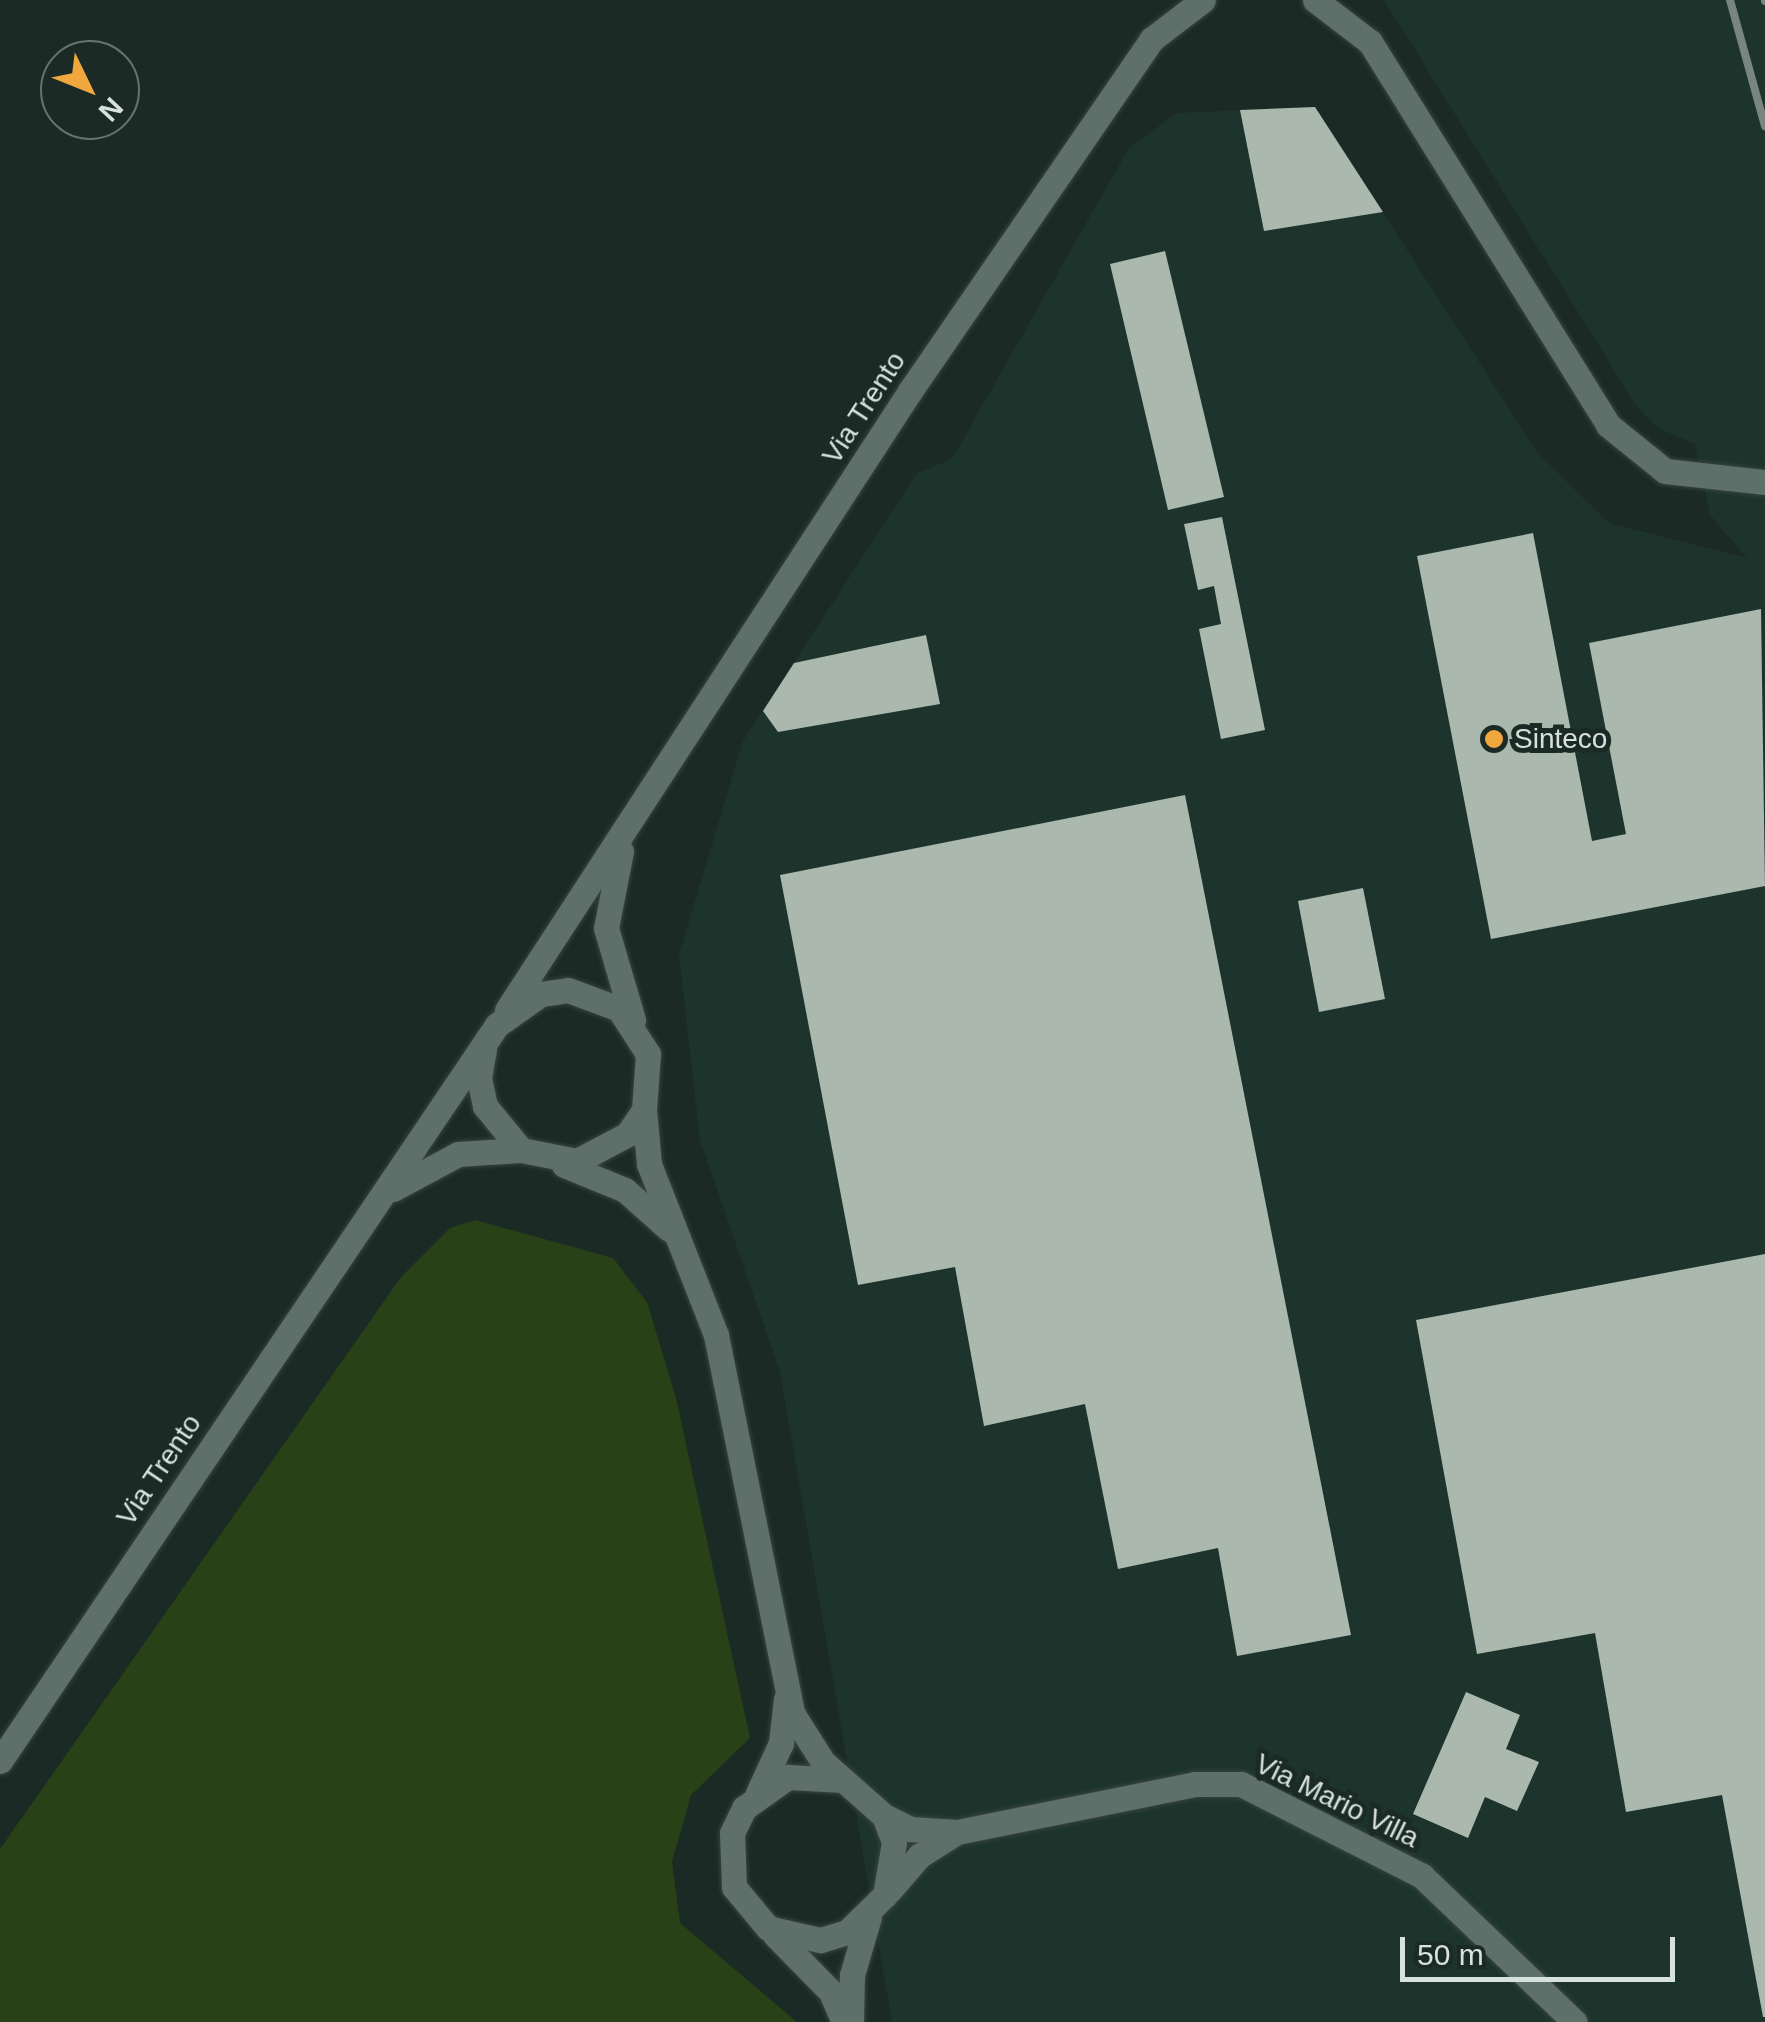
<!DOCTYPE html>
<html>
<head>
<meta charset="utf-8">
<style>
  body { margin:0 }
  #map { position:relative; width:1765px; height:2022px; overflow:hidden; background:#1b2a25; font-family:Helvetica,sans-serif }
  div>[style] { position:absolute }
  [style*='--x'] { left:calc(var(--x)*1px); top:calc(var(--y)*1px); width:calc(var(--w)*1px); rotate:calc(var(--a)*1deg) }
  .built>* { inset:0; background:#1d342d }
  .green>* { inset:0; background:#294116 }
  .building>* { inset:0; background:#aab8ae }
  .roads { filter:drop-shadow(0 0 2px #374440) drop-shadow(0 0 2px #374440) }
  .street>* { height:25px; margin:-12.5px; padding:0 12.5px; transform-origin:12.5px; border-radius:12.5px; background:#5f6f6a }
  .rail>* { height:8px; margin:-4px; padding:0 4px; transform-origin:4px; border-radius:4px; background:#788581 }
  .dots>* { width:28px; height:28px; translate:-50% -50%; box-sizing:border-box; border:5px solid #1b2a25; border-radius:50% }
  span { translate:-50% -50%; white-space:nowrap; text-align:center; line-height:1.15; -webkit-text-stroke:10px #1b2a25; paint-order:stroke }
  .street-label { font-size:28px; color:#d7e1de }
  .poi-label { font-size:28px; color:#d7e1de }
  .left { translate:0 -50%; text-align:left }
  .north { position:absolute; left:40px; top:40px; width:100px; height:100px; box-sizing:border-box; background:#1b2a25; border:2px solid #66736f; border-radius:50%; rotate:133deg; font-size:28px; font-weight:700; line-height:40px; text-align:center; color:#d7e1de }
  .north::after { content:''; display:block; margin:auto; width:35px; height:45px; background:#efa73e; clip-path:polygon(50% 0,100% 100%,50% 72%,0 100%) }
  .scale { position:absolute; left:1400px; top:1937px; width:275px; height:45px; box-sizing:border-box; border:5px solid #d7e1de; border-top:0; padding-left:12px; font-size:30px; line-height:35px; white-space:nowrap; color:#d7e1de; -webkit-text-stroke:8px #1b2a25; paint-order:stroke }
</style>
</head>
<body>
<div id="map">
  <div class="built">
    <div style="clip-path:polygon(1384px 0,1765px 0,1765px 2022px,892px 2022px,780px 1372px,700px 1140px,679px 955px,743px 741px,917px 473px,952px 459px,1129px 148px,1177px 113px,1315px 107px,1537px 452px,1609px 523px,1747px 558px,1710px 515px,1695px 444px,1658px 428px,1637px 407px)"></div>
  </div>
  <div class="green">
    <div style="clip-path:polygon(475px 1220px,613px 1258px,647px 1302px,676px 1398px,750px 1738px,691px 1795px,672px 1862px,680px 1923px,797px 2022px,0 2022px,0 1849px,401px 1277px,450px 1228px)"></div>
  </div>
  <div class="building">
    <div style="clip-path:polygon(1315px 107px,1383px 212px,1264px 231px,1240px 110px)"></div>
    <div style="clip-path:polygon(1165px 251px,1224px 497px,1168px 510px,1110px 264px)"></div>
    <div style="clip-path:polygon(1222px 517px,1265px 730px,1221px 739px,1199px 629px,1221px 624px,1214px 586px,1198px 590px,1184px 524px)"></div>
    <div style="clip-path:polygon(1533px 533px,1592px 841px,1626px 834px,1589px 643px,1761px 609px,1765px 886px,1491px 939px,1417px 556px)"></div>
    <div style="clip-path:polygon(926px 635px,940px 704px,778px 732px,763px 711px,794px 663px)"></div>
    <div style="clip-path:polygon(1185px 795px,1351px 1635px,1237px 1656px,1218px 1548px,1118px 1569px,1085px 1404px,984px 1426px,955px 1267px,858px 1285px,780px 875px)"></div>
    <div style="clip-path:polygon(1363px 888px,1385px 999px,1319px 1012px,1298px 901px)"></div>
    <div style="clip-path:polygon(1765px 1254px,1765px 2017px,1763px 2017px,1722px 1795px,1626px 1812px,1595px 1633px,1477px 1654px,1416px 1320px)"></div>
    <div style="clip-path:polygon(1466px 1692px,1520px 1715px,1506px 1749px,1539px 1762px,1517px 1811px,1485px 1797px,1468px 1838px,1413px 1814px)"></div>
  </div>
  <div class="roads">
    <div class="street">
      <div style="--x:1315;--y:0;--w:69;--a:37.4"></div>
      <div style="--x:1370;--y:42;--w:451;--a:58.1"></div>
      <div style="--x:1608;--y:425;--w:73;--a:38.9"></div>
      <div style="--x:1665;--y:471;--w:101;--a:6.3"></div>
      <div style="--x:621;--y:851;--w:78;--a:101"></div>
      <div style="--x:606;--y:928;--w:96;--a:73.6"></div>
      <div style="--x:507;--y:1010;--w:739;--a:-56.93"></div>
      <div style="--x:910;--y:391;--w:427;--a:-55.5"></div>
      <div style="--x:1152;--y:39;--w:64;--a:-37.4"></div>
      <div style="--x:644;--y:1110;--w:54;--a:84.7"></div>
      <div style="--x:649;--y:1164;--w:184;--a:68.6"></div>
      <div style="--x:716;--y:1335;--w:386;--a:78.6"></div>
      <div style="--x:792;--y:1713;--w:58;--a:57.7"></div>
      <div style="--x:823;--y:1762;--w:81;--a:41.5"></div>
      <div style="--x:884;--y:1816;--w:28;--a:69"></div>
      <div style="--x:894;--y:1842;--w:54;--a:99.6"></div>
      <div style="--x:885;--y:1895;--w:53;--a:135.8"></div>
      <div style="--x:847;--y:1932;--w:28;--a:163"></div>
      <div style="--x:820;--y:1940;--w:53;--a:-167"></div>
      <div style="--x:768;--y:1928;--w:53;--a:-129.7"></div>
      <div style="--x:734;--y:1887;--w:54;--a:-92.1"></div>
      <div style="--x:732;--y:1833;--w:28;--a:-64"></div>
      <div style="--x:744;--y:1808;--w:54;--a:-35.2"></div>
      <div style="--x:788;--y:1777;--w:55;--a:3.1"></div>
      <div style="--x:564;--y:1165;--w:66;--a:22.3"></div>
      <div style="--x:625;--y:1190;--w:59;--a:41.6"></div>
      <div style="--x:393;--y:1189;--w:74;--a:-28.3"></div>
      <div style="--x:458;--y:1154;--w:63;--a:-3.6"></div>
      <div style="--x:0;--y:1761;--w:888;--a:-55.97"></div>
      <div style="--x:497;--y:1025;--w:54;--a:-35.2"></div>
      <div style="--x:541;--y:994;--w:27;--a:-8"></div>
      <div style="--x:568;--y:990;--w:54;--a:20.4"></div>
      <div style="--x:619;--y:1009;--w:54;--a:57.2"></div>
      <div style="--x:648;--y:1054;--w:56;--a:94.1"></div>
      <div style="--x:644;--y:1110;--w:29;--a:124"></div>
      <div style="--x:628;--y:1134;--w:58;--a:152.1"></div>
      <div style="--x:577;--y:1161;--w:57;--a:-168.9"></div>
      <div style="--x:521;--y:1150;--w:57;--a:-129.3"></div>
      <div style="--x:485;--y:1106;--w:29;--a:-102"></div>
      <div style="--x:479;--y:1078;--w:29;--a:-80"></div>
      <div style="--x:758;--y:1793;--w:55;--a:-65.3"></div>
      <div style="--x:781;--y:1743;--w:44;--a:-83.5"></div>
      <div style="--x:884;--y:1816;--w:30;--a:26"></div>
      <div style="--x:911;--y:1829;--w:46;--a:3.7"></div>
      <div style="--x:957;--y:1832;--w:242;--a:-11.4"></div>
      <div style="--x:1194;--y:1784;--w:47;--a:0"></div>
      <div style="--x:1241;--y:1784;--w:203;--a:26.9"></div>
      <div style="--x:1422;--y:1876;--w:211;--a:43.7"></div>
      <div style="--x:890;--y:1890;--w:45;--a:-49.5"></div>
      <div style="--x:919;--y:1856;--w:45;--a:-32.3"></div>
      <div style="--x:775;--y:1935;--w:80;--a:45.5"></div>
      <div style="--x:831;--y:1992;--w:33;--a:67"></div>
      <div style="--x:851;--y:2022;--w:47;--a:-88.8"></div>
      <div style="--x:852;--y:1975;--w:60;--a:-73.7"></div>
    </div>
  </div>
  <div class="rail">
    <div style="--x:1730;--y:0;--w:131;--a:74.5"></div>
    <div style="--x:1765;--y:0;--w:1;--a:90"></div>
  </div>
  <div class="dots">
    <div style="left:1494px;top:739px;background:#efa73e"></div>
  </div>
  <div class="street-label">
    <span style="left:864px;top:408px;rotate:-57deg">Via Trento</span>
    <span style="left:159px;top:1470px;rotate:-56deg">Via Trento</span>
    <span style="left:1337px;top:1801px;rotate:26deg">Via Mario Villa</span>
  </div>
  <div class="poi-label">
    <span class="left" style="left:1514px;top:739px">Sinteco</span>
  </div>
  <div class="north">N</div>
  <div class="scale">50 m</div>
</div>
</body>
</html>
